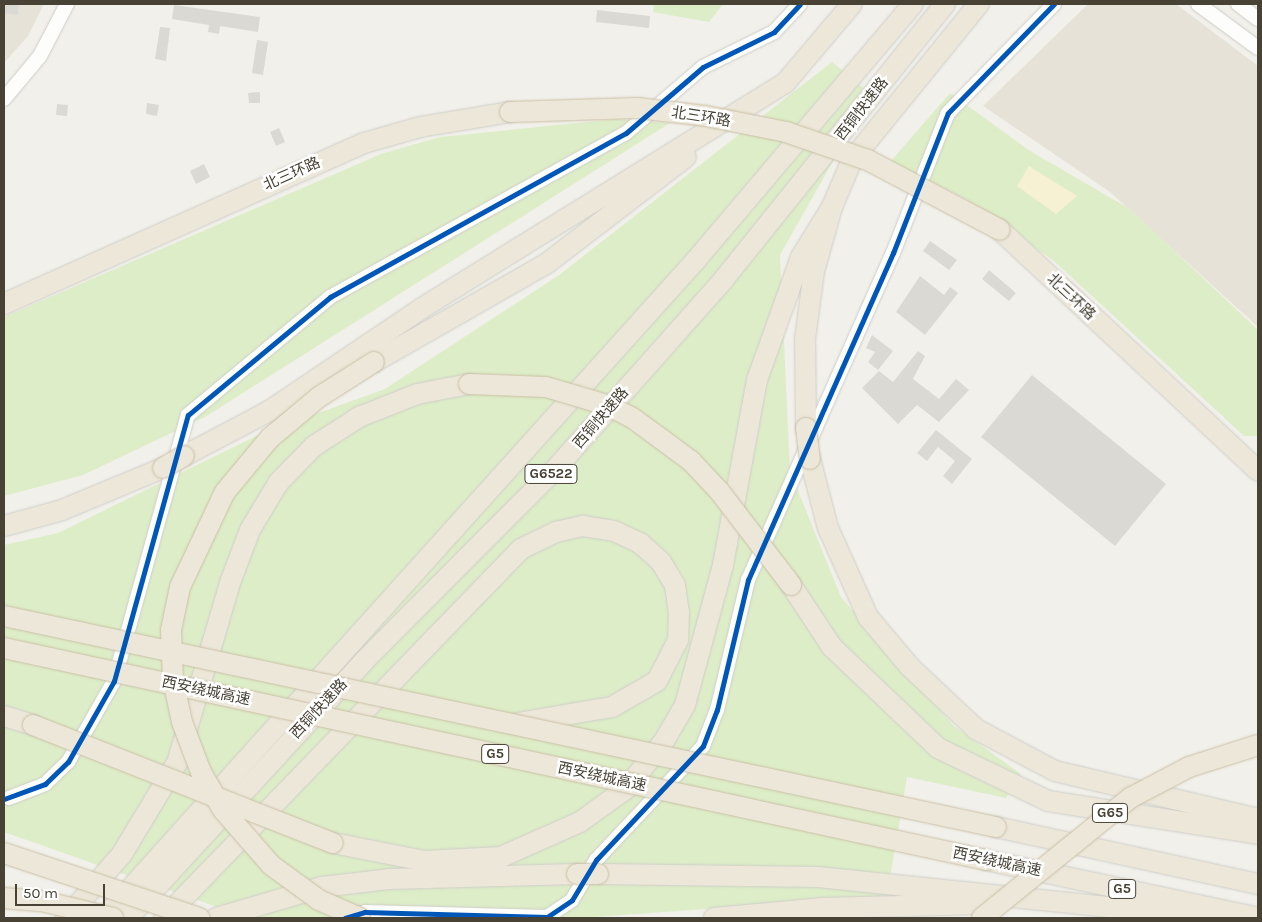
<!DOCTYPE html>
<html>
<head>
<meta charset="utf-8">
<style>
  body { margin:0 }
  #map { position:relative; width:1262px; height:922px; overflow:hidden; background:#f1f0ea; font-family:Karla,"Noto Sans SC",sans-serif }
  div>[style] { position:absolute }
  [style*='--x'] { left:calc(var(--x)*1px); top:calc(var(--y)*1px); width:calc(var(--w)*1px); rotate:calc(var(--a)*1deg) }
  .residential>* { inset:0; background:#e6e2d7 }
  .green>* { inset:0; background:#ddedc8 }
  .sand>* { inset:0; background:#f6f1d3 }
  .building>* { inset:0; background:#dbd9d3 }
  .roads { filter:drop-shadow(0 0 1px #cfcdc8) drop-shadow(0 0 1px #cfcdc8) }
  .minor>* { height:14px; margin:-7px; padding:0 7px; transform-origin:7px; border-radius:7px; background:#fdfdfc }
  .highway>* { height:20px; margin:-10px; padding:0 10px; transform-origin:10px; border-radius:10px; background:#ece7d9 }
  .bridges { filter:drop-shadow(0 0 1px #cabfa4) drop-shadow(0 0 1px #cabfa4) }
  .highway-bridge>* { height:20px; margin:-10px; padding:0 10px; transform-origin:10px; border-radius:10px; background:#ece7d9 }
  .cycleway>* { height:5px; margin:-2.5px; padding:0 2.5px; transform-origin:2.5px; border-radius:2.5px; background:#0057b8 }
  span { translate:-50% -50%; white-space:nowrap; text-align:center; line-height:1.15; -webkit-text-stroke:5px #fff; paint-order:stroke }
  .shield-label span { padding:1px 4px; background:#fff; border:1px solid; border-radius:4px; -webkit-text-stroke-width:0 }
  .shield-label { font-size:14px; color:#484235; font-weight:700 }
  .street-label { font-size:15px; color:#484235 }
  .frame { position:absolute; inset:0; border:5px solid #484235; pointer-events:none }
  .scale { position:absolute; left:15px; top:884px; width:90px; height:22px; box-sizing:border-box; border:2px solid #484235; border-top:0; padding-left:6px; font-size:15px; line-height:18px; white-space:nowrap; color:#484235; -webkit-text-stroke:4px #fff; paint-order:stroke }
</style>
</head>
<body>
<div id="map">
  <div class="residential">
    <div style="clip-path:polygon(4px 4px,44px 4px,28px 36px,4px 63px)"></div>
    <div style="clip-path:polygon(1088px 4px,1176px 4px,1258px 66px,1258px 327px,1110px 192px,983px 106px)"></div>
  </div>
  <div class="green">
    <div style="clip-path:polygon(654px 4px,723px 4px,709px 22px,653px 12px)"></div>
    <div style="clip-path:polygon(832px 62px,871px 94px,780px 255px,790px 471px,841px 597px,954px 726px,1021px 774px,1006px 798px,907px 777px,887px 896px,581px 918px,248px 918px,4px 832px,4px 545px,58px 533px,260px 434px,385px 389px,559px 275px)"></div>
    <div style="clip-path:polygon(950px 93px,1030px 151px,1130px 209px,1258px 330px,1258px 436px,1244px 436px,1054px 261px,964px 198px,891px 161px)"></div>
    <div style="clip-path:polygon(617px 119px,670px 123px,205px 417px,83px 475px,4px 496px,4px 317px,381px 154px,440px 137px)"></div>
  </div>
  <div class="sand">
    <div style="clip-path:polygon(1029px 166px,1077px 196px,1056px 214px,1017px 186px)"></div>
  </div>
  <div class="building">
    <div style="clip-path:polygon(4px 4px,19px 4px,18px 15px,4px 13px)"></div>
    <div style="clip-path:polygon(174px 5px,260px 17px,258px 32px,220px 26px,219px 34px,208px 32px,209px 25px,172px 19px)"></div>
    <div style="clip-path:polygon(597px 10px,650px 16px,649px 28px,596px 22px)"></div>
    <div style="clip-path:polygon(160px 27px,170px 28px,166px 61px,155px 59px)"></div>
    <div style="clip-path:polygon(257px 40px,268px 42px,263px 75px,252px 73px)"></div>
    <div style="clip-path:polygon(260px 92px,260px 103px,249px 103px,248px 93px)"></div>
    <div style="clip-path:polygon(147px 103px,159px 105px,157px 116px,146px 114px)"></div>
    <div style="clip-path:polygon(57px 104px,68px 105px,67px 116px,56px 115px)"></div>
    <div style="clip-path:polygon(279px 128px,285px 142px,276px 146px,270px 132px)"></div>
    <div style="clip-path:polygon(204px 164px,210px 177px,196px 184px,190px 171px)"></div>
    <div style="clip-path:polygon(930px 241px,957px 260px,949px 270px,923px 251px)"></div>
    <div style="clip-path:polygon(989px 270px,1016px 293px,1009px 301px,982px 279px)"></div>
    <div style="clip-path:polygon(920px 276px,944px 295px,950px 287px,958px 293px,925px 335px,896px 312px)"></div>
    <div style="clip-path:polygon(872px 335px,893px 351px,878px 370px,868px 362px,875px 352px,866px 348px)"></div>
    <div style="clip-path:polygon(918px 351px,925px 356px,913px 379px,939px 399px,956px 379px,969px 390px,939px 422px,917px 405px,898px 424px,862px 388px,879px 371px,893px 382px)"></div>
    <div style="clip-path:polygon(1032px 375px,1166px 484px,1115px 546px,981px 437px)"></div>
    <div style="clip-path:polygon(936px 430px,972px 459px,952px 484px,943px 476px,955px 461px,938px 447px,927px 461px,917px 453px)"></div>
  </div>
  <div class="roads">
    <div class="minor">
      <div style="--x:1198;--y:4;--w:74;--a:36.3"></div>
      <div style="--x:1238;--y:4;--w:25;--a:37"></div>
      <div style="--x:4;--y:99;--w:56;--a:-50.1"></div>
      <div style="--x:40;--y:56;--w:59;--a:-62.6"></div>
      <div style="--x:9;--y:798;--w:39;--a:-21"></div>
      <div style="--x:45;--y:784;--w:32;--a:-44"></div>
      <div style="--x:68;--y:762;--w:93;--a:-60.4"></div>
      <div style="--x:114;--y:681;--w:276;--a:-74.5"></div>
      <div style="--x:188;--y:415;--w:185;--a:-39.7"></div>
      <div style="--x:330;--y:297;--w:338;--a:-29"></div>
      <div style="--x:626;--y:133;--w:101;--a:-40.6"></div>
      <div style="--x:703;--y:67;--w:79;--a:-26.2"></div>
      <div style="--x:774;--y:32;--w:38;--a:-47"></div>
      <div style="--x:350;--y:917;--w:16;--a:-18"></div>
      <div style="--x:365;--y:912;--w:182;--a:1.6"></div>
      <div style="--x:547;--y:917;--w:30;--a:-34"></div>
      <div style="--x:572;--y:900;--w:47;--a:-59"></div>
      <div style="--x:596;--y:860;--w:156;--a:-46.8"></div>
      <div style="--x:703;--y:746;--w:39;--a:-69"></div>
      <div style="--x:717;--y:710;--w:134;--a:-76.6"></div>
      <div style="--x:748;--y:580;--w:358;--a:-66.1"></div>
      <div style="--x:893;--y:253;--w:150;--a:-68.6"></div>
      <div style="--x:948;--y:113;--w:152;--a:-45.8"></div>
    </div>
    <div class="highway">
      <div style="--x:1000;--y:230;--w:353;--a:43"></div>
      <div style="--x:4;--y:304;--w:394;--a:-24.1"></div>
      <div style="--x:364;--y:143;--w:58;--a:-15.9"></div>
      <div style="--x:420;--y:127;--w:91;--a:-9.5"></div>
      <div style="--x:374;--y:362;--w:198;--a:-29.7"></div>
      <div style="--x:546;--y:264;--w:176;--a:-37.4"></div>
      <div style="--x:806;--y:428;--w:89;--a:-90.6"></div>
      <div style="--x:805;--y:339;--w:69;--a:-82.5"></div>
      <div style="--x:814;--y:271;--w:66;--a:-74.3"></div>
      <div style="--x:832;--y:207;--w:51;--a:-66.9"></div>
      <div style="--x:852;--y:160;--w:201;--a:-50.9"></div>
      <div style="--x:184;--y:456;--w:96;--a:-27.9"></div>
      <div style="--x:269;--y:411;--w:184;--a:-33.9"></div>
      <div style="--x:422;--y:308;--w:428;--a:-31.8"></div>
      <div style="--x:786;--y:82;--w:102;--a:-49.8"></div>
      <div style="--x:810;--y:459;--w:71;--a:75.4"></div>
      <div style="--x:828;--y:528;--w:98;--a:65.8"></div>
      <div style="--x:868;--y:617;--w:65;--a:50"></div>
      <div style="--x:910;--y:667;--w:91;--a:43.2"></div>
      <div style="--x:976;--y:729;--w:89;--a:28"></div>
      <div style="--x:1055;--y:771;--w:209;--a:13.3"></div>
      <div style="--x:4;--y:526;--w:60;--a:-15.4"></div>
      <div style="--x:62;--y:510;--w:109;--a:-22.6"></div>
      <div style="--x:791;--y:585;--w:74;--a:56.5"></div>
      <div style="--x:832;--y:647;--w:146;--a:43.6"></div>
      <div style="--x:938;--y:748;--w:122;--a:25.7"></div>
      <div style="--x:1048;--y:801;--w:213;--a:8.9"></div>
      <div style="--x:4;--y:716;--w:30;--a:17"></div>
      <div style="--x:996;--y:827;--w:268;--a:12.3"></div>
      <div style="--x:333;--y:843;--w:93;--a:11.2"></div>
      <div style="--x:424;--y:861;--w:77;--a:-3"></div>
      <div style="--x:501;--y:857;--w:86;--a:-23.9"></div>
      <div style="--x:580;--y:822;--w:57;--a:-35.7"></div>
      <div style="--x:626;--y:789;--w:61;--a:-51.6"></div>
      <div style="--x:664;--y:741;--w:42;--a:-59.7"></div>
      <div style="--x:685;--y:705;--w:145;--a:-74.8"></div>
      <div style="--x:723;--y:565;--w:188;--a:-79.6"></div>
      <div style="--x:757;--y:380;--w:131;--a:-70.3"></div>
      <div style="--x:801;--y:257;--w:59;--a:-58.2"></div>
      <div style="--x:986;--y:860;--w:278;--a:12"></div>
      <div style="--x:598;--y:874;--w:220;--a:0.8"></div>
      <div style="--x:818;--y:877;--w:397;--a:5.9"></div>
      <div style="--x:66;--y:918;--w:85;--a:-48.8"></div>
      <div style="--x:122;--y:854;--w:106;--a:-58.9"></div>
      <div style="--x:177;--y:763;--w:191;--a:-73.6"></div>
      <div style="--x:231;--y:580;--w:53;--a:-69.2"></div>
      <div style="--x:250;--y:530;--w:55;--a:-59.2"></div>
      <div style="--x:278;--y:483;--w:52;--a:-45.8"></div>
      <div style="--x:314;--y:446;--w:54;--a:-32.8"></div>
      <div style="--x:359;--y:417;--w:62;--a:-21.6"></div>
      <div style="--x:417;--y:394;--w:53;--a:-10.9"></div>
      <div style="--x:104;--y:918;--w:885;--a:-48.02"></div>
      <div style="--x:696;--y:260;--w:336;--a:-49.7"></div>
      <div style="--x:128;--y:918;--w:348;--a:-47.4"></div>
      <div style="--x:363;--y:662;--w:279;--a:-45.1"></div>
      <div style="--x:560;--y:464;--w:247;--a:-48.4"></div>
      <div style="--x:724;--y:279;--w:353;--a:-51.2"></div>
      <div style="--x:164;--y:918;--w:513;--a:-45.95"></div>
      <div style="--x:521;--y:549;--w:39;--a:-26"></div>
      <div style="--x:556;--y:532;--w:28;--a:-13"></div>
      <div style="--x:583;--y:526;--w:31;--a:9"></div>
      <div style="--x:614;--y:531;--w:29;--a:25"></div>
      <div style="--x:640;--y:543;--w:28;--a:42"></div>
      <div style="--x:661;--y:562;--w:27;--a:59"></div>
      <div style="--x:675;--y:585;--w:27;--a:82"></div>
      <div style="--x:679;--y:612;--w:28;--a:92"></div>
      <div style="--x:678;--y:640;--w:46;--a:117.1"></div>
      <div style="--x:657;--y:681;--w:52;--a:150"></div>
      <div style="--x:612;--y:707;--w:100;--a:170.3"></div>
      <div style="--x:216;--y:918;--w:110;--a:-16.3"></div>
      <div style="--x:322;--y:887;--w:67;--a:-6.8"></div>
      <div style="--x:389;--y:879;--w:188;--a:-1.5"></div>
      <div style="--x:714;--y:918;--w:107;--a:-5.3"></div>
      <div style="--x:821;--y:908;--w:163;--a:-1.4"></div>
    </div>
  </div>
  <div class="bridges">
    <div class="highway-bridge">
      <div style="--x:510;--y:112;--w:127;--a:-1.8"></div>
      <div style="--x:637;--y:108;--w:69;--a:6.6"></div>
      <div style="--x:706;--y:116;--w:82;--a:11.3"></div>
      <div style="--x:786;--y:132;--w:87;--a:18.9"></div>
      <div style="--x:868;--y:160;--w:149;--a:27.9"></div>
      <div style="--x:469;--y:384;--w:77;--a:2.2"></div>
      <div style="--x:546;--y:387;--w:64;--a:16.4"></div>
      <div style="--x:607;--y:405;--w:30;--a:27"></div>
      <div style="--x:634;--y:419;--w:71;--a:36.4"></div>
      <div style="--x:691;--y:461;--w:42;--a:46.9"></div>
      <div style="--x:720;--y:492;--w:117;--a:52.6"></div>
      <div style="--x:806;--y:428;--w:31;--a:83"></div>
      <div style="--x:163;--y:468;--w:24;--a:-30"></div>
      <div style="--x:4;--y:616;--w:1014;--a:12.01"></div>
      <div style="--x:4;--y:648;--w:1005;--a:12.18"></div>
      <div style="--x:33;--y:725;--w:322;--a:21.5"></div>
      <div style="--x:4;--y:853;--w:206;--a:18.4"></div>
      <div style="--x:577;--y:874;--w:21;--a:0"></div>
      <div style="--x:4;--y:898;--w:38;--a:5"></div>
      <div style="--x:42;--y:901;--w:73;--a:13.5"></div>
      <div style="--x:360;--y:918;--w:45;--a:-156.3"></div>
      <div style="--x:319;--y:900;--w:59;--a:-143.9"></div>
      <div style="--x:271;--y:865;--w:73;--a:-131.1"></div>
      <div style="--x:223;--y:810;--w:44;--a:-120.1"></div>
      <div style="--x:201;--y:772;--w:53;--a:-110.8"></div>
      <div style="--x:182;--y:722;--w:43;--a:-102.1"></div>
      <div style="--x:173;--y:680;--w:50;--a:-92.3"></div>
      <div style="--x:171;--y:630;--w:44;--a:-78.2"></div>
      <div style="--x:180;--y:587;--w:105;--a:-64.7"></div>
      <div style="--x:225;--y:492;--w:70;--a:-50.2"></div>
      <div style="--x:270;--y:438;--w:64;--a:-39.9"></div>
      <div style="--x:319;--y:397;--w:65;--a:-32.5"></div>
      <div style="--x:982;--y:918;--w:191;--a:-39"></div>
      <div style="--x:1130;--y:798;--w:67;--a:-27.7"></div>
      <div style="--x:1189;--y:767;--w:72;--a:-17.7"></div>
    </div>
  </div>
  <div class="cycleway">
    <div style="--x:4;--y:799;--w:44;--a:-20.1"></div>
    <div style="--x:45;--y:784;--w:32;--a:-44"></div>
    <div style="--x:68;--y:762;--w:93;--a:-60.4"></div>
    <div style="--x:114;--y:681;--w:276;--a:-74.5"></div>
    <div style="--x:188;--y:415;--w:185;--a:-39.7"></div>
    <div style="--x:330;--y:297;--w:338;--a:-29"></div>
    <div style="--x:626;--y:133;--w:101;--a:-40.6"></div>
    <div style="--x:703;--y:67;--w:79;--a:-26.2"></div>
    <div style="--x:774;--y:32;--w:38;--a:-47"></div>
    <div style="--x:345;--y:918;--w:21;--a:-17"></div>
    <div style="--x:365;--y:912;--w:182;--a:1.6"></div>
    <div style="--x:547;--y:917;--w:30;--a:-34"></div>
    <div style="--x:572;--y:900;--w:47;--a:-59"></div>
    <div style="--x:596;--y:860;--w:156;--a:-46.8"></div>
    <div style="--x:703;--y:746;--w:39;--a:-69"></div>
    <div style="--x:717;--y:710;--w:134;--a:-76.6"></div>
    <div style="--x:748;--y:580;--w:358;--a:-66.1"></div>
    <div style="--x:893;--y:253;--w:150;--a:-68.6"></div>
    <div style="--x:948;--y:113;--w:152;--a:-45.8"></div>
  </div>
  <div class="shield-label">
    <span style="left:551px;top:474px">G6522</span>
    <span style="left:495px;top:754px">G5</span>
    <span style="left:1110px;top:813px">G65</span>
    <span style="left:1122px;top:889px">G5</span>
  </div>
  <div class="street-label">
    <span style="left:862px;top:109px;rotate:-52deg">西铜快速路</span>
    <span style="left:701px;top:117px;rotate:9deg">北三环路</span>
    <span style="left:292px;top:174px;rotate:-24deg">北三环路</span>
    <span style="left:1071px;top:297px;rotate:43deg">北三环路</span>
    <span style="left:601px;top:418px;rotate:-49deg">西铜快速路</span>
    <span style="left:206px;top:691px;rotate:12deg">西安绕城高速</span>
    <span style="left:319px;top:709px;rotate:-47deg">西铜快速路</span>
    <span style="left:602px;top:777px;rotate:12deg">西安绕城高速</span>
    <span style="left:997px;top:862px;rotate:12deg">西安绕城高速</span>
  </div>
  <div class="frame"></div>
  <div class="scale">50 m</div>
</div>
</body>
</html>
